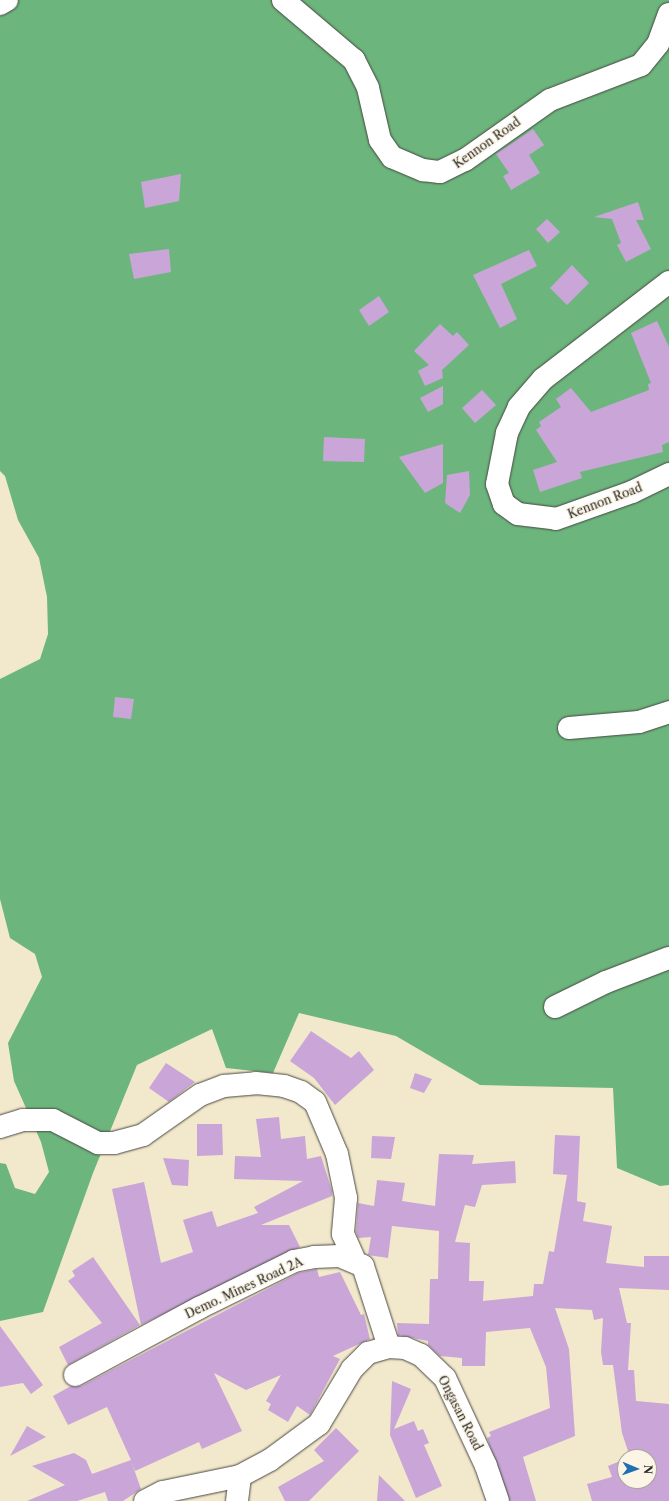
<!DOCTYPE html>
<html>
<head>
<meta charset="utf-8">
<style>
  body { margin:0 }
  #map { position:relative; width:669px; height:1501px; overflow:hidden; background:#f2e8cb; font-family:"Libre Caslon Text",serif }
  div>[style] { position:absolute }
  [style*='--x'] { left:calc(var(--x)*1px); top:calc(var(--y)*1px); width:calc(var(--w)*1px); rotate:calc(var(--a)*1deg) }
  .forest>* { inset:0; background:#6cb67d }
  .building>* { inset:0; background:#c9a6d7 }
  .roads { filter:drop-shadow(0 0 1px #494743) drop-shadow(0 0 1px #494743) }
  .minor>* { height:22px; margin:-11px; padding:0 11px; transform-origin:11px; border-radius:11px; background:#fff }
  .highway>* { height:22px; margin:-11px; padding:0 11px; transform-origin:11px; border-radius:11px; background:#fff }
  span { translate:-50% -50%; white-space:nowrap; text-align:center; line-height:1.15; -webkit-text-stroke:3px #fcf5e5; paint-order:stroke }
  .street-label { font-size:12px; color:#2b2b2b }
  .north { position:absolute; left:617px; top:1449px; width:40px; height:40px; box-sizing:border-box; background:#fcf5e5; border:1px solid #a8a49b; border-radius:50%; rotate:92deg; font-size:11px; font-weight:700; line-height:16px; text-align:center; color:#2b2b2b }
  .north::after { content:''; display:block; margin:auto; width:14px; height:18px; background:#1f6fb2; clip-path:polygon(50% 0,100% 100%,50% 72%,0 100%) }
</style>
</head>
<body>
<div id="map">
  <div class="forest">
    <div style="clip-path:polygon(0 0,669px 0,669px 1185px,660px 1186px,617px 1168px,613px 1088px,480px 1085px,396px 1036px,299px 1013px,273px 1073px,226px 1068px,212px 1029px,137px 1065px,93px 1173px,43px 1312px,0 1321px,0 1163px,6px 1164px,15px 1188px,35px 1194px,49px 1172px,41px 1142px,14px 1081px,8px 1043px,42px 977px,35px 954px,10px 938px,0 899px,0 679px,40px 659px,48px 634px,47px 597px,39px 558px,18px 520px,5px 476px,0 471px)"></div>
  </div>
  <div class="building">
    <div style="clip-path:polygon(533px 129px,544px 145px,529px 155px,540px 173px,511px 190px,503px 176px,509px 173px,496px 154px)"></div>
    <div style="clip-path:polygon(181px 174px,179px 201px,145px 208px,141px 182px)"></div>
    <div style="clip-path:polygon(638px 202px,644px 220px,636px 220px,651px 249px,626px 262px,617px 245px,621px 243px,612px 219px,594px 217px)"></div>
    <div style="clip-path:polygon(547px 219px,560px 232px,548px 243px,536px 229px)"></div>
    <div style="clip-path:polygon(169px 249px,171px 272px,134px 279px,129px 254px)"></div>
    <div style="clip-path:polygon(529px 250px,537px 266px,501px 284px,517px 319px,500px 328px,473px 275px)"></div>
    <div style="clip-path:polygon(572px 265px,589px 283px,567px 305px,550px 288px)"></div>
    <div style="clip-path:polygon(379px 296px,389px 312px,369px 326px,359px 310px)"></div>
    <div style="clip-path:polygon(657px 321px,669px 347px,669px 442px,662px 445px,663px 452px,580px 472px,582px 478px,540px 492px,533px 470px,557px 462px,536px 430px,541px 426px,539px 422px,561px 407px,556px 399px,571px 388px,591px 412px,649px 390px,648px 384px,651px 383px,631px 333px)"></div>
    <div style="clip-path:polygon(440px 324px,453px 336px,457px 332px,469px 345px,442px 370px,443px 378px,425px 386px,418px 371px,429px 365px,414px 351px)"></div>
    <div style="clip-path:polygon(443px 386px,443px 404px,428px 412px,420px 398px)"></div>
    <div style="clip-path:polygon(482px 390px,496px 405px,475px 423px,462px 408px)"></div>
    <div style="clip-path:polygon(324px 437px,365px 439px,364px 462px,323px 461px)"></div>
    <div style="clip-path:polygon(443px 444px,443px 483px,425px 493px,399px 457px)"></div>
    <div style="clip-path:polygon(469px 471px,470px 495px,460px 513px,445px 503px,447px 475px)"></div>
    <div style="clip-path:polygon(115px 697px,134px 699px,131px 719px,113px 717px)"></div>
    <div style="clip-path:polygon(311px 1031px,351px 1058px,359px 1051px,374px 1070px,335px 1105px,314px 1078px,290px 1061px)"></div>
    <div style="clip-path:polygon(166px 1063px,195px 1082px,169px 1102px,149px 1088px)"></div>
    <div style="clip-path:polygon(415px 1073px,432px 1079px,424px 1093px,410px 1088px)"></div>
    <div style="clip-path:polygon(279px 1117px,281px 1139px,305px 1136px,307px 1159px,321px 1156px,332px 1191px,332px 1196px,261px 1225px,289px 1225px,300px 1247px,141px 1325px,112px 1189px,144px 1182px,161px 1263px,193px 1252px,183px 1220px,212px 1211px,217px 1227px,258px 1213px,254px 1207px,303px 1181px,234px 1179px,235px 1156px,261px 1157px,256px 1119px)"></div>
    <div style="clip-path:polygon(197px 1124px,222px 1124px,223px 1155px,197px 1156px)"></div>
    <div style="clip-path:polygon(555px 1135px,580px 1136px,577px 1201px,586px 1203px,583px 1221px,612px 1226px,606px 1263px,644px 1267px,644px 1256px,669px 1256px,669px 1290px,619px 1288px,627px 1323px,631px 1323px,628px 1370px,634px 1370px,636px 1401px,669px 1404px,669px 1501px,592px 1501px,587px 1484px,612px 1477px,608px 1466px,625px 1459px,625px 1481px,649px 1481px,649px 1457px,630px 1457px,622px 1433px,613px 1365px,603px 1365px,601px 1352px,603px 1318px,594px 1320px,592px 1310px,555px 1308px,569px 1349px,575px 1436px,523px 1457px,536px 1501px,510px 1501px,487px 1438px,491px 1436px,489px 1432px,550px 1408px,546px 1367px,530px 1328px,486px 1332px,485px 1366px,462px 1366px,462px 1358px,440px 1356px,428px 1345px,428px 1341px,398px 1335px,397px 1323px,429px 1324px,430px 1279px,438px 1279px,439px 1231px,392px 1226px,388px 1258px,368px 1255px,371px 1237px,358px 1238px,356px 1232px,358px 1203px,374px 1206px,377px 1180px,405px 1183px,402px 1201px,435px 1206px,439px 1154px,474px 1155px,472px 1164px,515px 1161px,516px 1183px,482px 1185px,475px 1207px,465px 1205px,455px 1242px,470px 1243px,469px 1281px,484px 1281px,483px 1301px,533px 1296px,534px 1284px,543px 1284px,549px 1251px,554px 1252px,567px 1175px,553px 1174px)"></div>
    <div style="clip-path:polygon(372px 1136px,395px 1137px,391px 1159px,371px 1158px)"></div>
    <div style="clip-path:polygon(163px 1158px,189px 1160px,188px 1186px,172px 1185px)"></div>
    <div style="clip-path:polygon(93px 1257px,140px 1325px,68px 1365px,59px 1347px,102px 1323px,68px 1281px,75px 1276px,72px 1271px)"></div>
    <div style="clip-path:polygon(317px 1269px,319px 1277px,340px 1272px,361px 1315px,364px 1314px,370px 1339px,333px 1356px,340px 1359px,310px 1415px,297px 1406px,288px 1422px,268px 1410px,271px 1404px,266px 1401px,281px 1375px,246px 1390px,214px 1373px,242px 1431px,202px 1449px,199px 1442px,135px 1471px,131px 1461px,141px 1489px,123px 1501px,108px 1501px,105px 1492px,77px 1501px,27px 1501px,65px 1485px,32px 1466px,74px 1453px,86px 1460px,92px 1474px,131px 1460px,107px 1407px,68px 1425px,53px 1396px,71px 1386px,81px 1386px,298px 1273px)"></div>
    <div style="clip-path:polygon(0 1326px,43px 1385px,31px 1394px,23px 1383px,0 1387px)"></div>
    <div style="clip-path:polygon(392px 1381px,411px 1389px,394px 1429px,414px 1421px,418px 1431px,423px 1429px,429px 1443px,424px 1445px,442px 1486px,416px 1498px,390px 1435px)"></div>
    <div style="clip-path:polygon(27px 1426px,46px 1437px,10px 1456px)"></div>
    <div style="clip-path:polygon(336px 1428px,359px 1451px,309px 1501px,285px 1501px,278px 1487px,324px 1461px,314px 1450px)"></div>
    <div style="clip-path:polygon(379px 1475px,405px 1501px,377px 1501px)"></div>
  </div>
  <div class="roads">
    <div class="minor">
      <div style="--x:569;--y:728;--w:70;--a:-4.9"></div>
      <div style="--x:639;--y:722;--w:32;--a:-18"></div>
      <div style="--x:555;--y:1007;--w:57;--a:-26.1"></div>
      <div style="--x:606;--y:982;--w:67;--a:-20.9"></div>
      <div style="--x:0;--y:1127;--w:24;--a:-17"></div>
      <div style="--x:23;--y:1120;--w:30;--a:0"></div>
      <div style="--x:53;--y:1120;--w:51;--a:27.1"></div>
      <div style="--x:98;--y:1143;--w:16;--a:0"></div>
      <div style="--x:114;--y:1143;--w:30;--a:-15"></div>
      <div style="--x:143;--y:1135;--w:70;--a:-35.1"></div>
      <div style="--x:200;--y:1095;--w:26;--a:-21"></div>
      <div style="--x:224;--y:1086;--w:32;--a:-5"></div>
      <div style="--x:256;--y:1083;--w:28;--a:6"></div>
      <div style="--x:284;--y:1086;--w:18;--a:19"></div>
      <div style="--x:301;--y:1092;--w:17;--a:36"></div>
      <div style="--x:315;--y:1102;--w:56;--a:67.1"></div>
      <div style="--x:337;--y:1154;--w:45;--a:78.4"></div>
      <div style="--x:346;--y:1198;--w:36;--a:95"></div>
      <div style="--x:343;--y:1234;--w:27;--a:66"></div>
      <div style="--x:75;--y:1375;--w:141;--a:-28.4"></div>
      <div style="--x:199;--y:1308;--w:106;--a:-26.3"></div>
      <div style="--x:294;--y:1261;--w:20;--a:-11"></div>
      <div style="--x:314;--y:1257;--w:26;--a:-2"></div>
      <div style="--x:340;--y:1256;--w:25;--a:23"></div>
      <div style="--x:363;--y:1266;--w:85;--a:72.2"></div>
      <div style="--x:145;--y:1501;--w:20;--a:-27"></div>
      <div style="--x:163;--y:1492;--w:79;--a:-11.7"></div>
      <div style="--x:240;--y:1476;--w:34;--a:-28"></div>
      <div style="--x:270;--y:1460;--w:61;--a:-36.3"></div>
      <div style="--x:319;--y:1424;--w:64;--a:-59"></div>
      <div style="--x:352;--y:1369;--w:23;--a:-45"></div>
      <div style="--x:368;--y:1353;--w:22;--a:-16"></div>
      <div style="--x:389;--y:1347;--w:16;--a:4"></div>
      <div style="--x:405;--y:1348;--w:17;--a:24"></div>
      <div style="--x:421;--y:1355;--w:33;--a:44"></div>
      <div style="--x:445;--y:1378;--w:97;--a:65"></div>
      <div style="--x:486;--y:1466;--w:37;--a:71"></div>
      <div style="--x:237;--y:1501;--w:25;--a:-83"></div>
    </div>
    <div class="highway">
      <div style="--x:283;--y:0;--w:93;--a:40.2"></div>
      <div style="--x:354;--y:60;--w:31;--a:63"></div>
      <div style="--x:368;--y:88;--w:53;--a:77"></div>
      <div style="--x:380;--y:140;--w:21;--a:55"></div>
      <div style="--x:392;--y:157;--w:34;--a:23"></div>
      <div style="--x:423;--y:170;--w:17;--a:7"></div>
      <div style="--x:440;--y:172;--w:28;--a:-26"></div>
      <div style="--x:465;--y:160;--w:104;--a:-35.2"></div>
      <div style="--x:550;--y:100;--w:97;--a:-21"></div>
      <div style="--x:641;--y:65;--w:27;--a:-51"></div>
      <div style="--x:658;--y:44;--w:32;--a:-70"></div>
      <div style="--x:0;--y:4;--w:8;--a:-30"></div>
      <div style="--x:669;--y:282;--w:159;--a:142.4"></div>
      <div style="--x:543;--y:379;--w:37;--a:131"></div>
      <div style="--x:519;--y:407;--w:29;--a:115"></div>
      <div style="--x:507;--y:433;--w:52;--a:101.1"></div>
      <div style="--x:497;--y:484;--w:21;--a:71"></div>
      <div style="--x:504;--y:504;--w:17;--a:36"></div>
      <div style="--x:518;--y:514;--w:38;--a:7"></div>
      <div style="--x:556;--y:519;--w:81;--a:-19.6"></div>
      <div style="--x:632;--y:492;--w:41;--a:-25.9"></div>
    </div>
  </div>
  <div class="street-label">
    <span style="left:487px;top:143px;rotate:-35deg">Kennon Road</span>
    <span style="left:605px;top:501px;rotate:-21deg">Kennon Road</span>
    <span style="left:244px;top:1288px;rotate:-25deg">Demo. Mines Road 2A</span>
    <span style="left:460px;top:1413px;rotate:63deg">Ongasan Road</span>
  </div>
  <div class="north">N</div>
</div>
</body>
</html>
